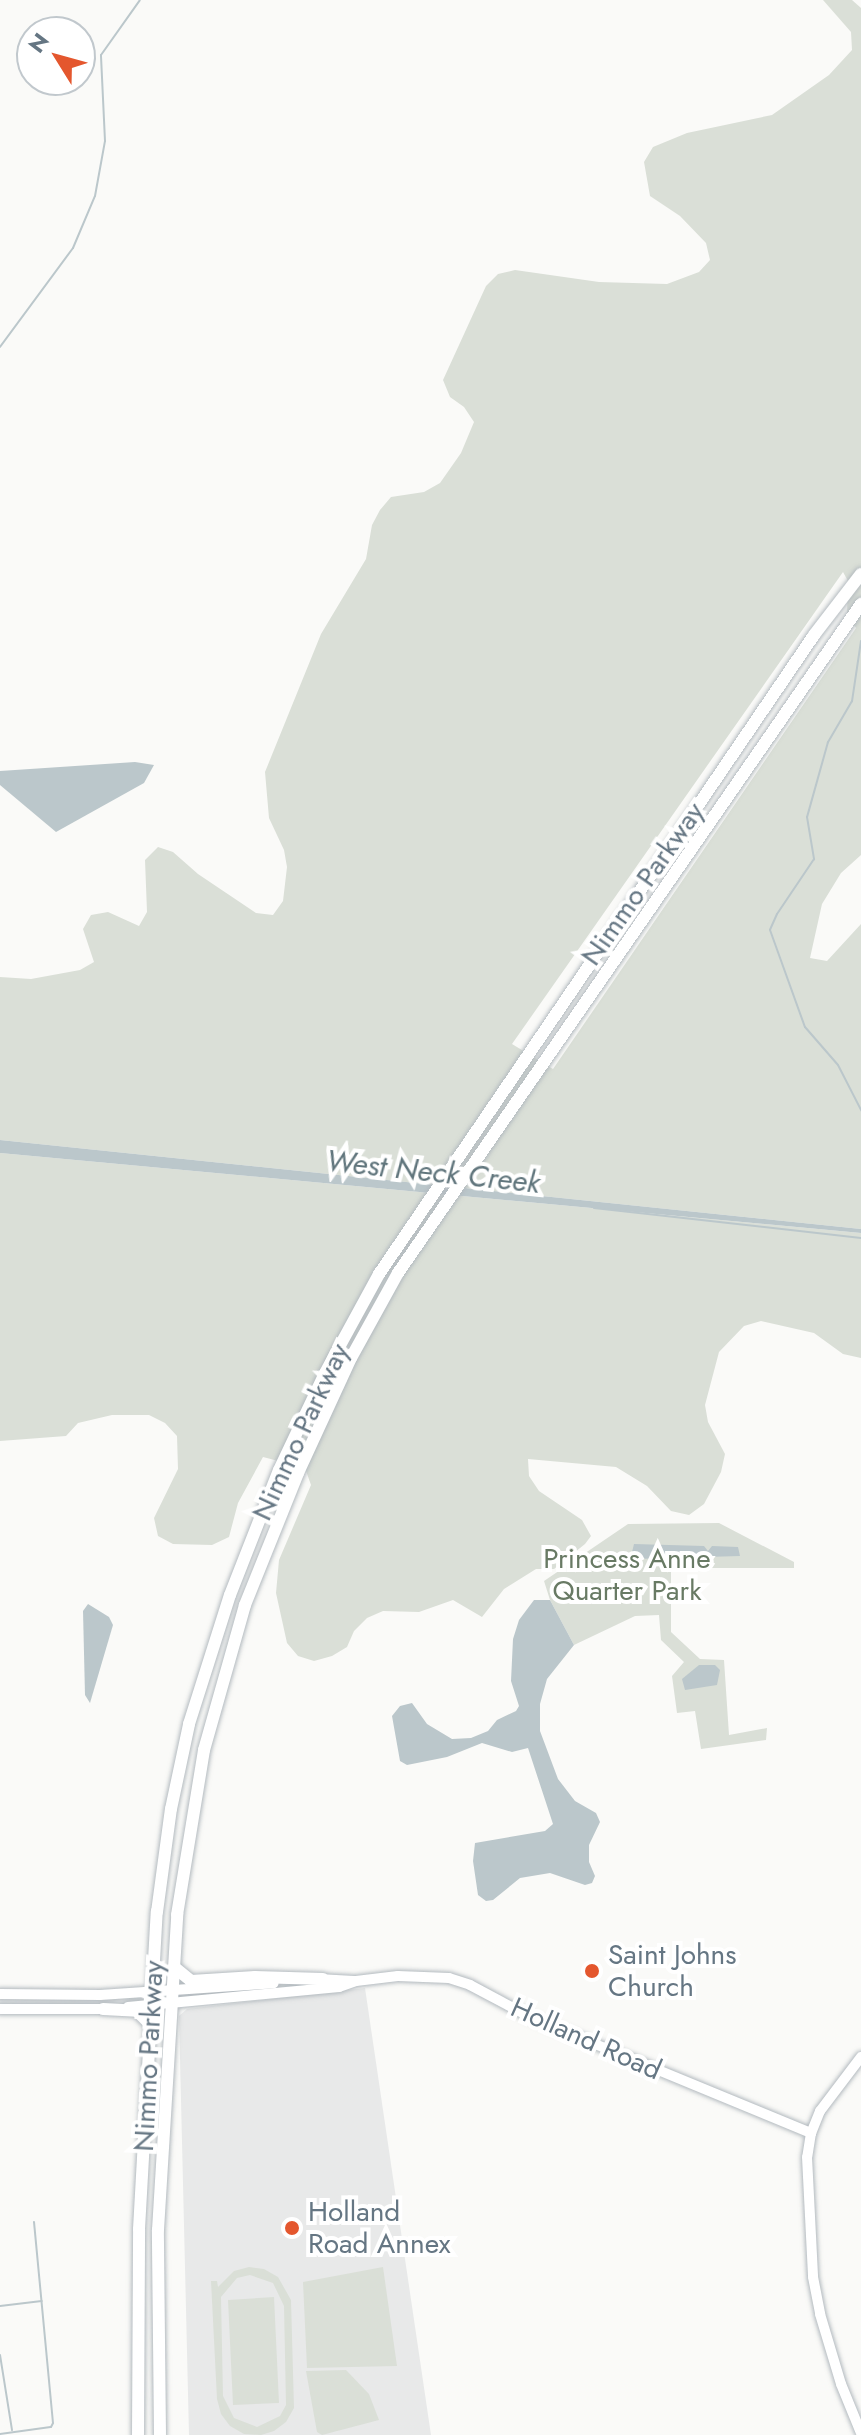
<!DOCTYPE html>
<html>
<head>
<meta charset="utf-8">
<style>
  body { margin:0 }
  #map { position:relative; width:861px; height:2435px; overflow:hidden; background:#fafaf8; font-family:Jost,sans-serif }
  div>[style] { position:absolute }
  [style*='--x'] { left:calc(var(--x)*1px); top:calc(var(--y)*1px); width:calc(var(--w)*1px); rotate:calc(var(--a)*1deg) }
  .built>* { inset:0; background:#e8e9e9 }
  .green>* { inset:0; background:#dadfd7 }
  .water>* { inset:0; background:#bbc7cb }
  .stream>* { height:2px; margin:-1px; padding:0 1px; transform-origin:1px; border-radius:1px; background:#bbc7cb }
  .roads { filter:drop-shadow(0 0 2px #b3babf) drop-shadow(0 0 2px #b3babf) }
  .secondary>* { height:10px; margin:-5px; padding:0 5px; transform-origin:5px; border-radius:5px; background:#fff }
  .trunk>* { height:12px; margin:-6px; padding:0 6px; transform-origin:6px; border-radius:6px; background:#fff }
  .dots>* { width:22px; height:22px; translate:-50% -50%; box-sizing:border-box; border:4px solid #fff; border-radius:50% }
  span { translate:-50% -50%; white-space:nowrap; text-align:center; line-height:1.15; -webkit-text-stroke:8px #fff; paint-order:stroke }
  .street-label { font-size:28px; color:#657683 }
  .park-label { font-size:28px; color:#687a64 }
  .poi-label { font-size:28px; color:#657683 }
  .left { translate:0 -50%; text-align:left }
  .water-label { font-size:30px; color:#60757c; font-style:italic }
  .north { position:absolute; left:16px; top:16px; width:80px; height:80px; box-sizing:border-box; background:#fff; border:2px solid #c1c8cd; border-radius:50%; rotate:307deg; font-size:22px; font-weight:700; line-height:32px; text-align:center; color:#657683 }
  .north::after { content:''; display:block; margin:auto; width:28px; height:36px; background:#e4572e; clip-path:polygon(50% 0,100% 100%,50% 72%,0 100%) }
</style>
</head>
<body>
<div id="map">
  <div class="built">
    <div style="clip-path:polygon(365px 1988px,431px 2435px,189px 2435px,179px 2016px,187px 2009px)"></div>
  </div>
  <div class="green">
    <div style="clip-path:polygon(evenodd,823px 0,852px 0,861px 8px,861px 855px,841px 873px,822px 904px,810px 958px,827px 961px,861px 924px,861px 1229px,0 1140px,0 977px,31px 979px,80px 970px,94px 962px,83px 929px,91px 915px,108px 912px,139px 926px,147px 912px,145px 860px,158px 847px,173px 852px,198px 874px,256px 913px,273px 915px,283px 901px,287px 867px,284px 850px,269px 818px,265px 772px,321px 634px,366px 559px,372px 525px,380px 510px,391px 497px,424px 492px,440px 483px,461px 453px,474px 422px,464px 407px,450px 397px,443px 380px,486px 286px,498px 274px,515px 270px,599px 282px,667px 284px,699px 272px,710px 260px,706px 243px,680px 216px,650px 196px,644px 162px,653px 147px,687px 133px,772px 115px,829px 75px,852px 50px,851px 32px,823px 0,843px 572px,848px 581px,847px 615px,856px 628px,553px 1069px,512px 1044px,843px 572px)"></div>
    <div style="clip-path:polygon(0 1153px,861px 1233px,861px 1358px,843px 1354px,814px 1333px,761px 1321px,744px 1326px,719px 1352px,705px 1405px,708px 1422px,725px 1454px,721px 1472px,704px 1504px,689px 1515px,671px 1511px,647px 1486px,616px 1467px,528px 1459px,529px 1476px,539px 1491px,582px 1520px,591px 1536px,585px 1544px,554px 1569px,536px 1569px,504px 1589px,482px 1617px,453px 1600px,419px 1612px,383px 1611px,367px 1618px,354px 1631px,347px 1647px,332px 1656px,314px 1661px,298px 1656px,287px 1643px,276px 1593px,279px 1560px,311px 1485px,305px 1468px,263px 1457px,238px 1503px,229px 1537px,212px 1545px,173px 1544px,158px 1536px,154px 1518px,178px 1469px,177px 1436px,165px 1423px,149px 1415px,112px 1415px,78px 1423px,66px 1436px,0 1441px)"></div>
    <div style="clip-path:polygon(719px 1523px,794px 1562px,794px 1568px,671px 1568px,671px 1632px,700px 1659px,724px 1660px,729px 1735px,767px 1728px,766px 1740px,701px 1749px,695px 1711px,677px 1713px,672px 1676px,684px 1662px,661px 1640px,659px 1615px,635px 1616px,574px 1645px,550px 1600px,544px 1581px,628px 1524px)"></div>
    <div style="clip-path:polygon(evenodd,249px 2267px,264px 2269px,278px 2277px,291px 2300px,294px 2408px,286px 2422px,274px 2431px,261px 2435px,244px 2434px,230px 2426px,221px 2414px,217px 2399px,211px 2281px,217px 2281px,218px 2287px,234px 2271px,249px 2267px,250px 2275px,273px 2283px,284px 2306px,286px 2405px,280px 2416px,257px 2427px,234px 2418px,223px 2396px,221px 2297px,237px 2278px,250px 2275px)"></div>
    <div style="clip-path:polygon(383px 2267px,397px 2366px,307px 2368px,303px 2282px)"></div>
    <div style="clip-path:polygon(274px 2297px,279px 2403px,233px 2405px,228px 2300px)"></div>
    <div style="clip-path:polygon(346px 2370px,369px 2394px,379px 2420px,322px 2435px,317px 2432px,306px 2371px)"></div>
  </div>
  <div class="water">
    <div style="clip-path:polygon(135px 762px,154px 765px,144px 783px,56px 832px,0 785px,0 771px)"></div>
    <div style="clip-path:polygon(0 1140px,861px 1229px,861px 1233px,0 1153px)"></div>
    <div style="clip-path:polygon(634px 1544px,704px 1546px,708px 1551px,712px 1546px,738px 1547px,740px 1556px,636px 1559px,631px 1556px)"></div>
    <div style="clip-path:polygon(534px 1600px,550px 1600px,574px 1645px,547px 1679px,540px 1704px,540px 1731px,558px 1779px,575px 1801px,596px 1813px,600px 1822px,589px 1845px,589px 1862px,595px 1876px,592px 1883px,585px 1885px,550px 1873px,520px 1878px,493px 1900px,486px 1901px,478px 1895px,473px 1861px,475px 1843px,545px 1831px,553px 1824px,528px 1748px,512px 1752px,482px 1743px,447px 1757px,407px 1765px,400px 1761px,392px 1716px,400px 1706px,412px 1703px,427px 1724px,452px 1739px,471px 1738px,488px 1731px,497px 1720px,516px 1711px,519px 1706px,511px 1681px,513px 1639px,519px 1620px)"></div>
    <div style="clip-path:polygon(88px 1604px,109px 1617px,113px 1625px,90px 1703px,85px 1695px,83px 1611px)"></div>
    <div style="clip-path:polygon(699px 1665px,715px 1665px,720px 1670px,717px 1685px,685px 1690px,682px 1679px)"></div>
  </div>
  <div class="stream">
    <div style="--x:0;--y:347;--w:123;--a:-53.6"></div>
    <div style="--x:73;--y:248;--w:56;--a:-67.1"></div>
    <div style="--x:95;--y:196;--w:56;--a:-79.7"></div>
    <div style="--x:105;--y:141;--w:86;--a:-92.7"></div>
    <div style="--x:101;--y:55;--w:67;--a:-54.7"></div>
    <div style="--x:861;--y:641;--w:61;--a:98.5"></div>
    <div style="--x:852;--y:701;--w:48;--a:120.3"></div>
    <div style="--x:828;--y:742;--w:78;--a:105.6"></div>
    <div style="--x:807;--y:817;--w:43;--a:80.5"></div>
    <div style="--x:814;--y:859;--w:66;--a:123.9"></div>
    <div style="--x:777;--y:914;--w:17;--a:114"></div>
    <div style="--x:770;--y:930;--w:103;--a:70.2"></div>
    <div style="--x:805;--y:1027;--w:50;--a:49"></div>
    <div style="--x:838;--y:1065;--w:51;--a:62.9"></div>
    <div style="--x:594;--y:1208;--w:269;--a:6.4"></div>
    <div style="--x:0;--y:2306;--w:42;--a:-6.8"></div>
    <div style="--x:0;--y:2355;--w:76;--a:80.9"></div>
    <div style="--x:0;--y:2434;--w:51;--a:-7.8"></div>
    <div style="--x:51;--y:2427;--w:4;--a:-63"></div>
    <div style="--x:53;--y:2423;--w:202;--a:-95.4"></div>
  </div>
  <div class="roads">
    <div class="secondary">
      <div style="--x:318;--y:1979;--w:36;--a:3"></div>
      <div style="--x:0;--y:1994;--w:100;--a:0.6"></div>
      <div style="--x:100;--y:1995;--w:174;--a:-3.9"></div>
      <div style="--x:128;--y:2007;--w:212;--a:-5.4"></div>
      <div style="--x:339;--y:1987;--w:18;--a:-19"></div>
      <div style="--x:356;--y:1981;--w:42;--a:-6.8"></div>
      <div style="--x:398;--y:1976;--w:51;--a:2.2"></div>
      <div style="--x:449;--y:1978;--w:22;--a:18"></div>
      <div style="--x:470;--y:1985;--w:70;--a:28"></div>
      <div style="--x:532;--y:2018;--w:302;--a:22.4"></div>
      <div style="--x:0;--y:2009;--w:108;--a:0"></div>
      <div style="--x:861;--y:2057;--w:68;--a:127.2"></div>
      <div style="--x:820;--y:2111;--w:24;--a:112"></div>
      <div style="--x:811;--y:2133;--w:24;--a:99"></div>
      <div style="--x:807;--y:2157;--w:120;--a:87.1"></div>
      <div style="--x:813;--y:2277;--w:38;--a:79"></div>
      <div style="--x:820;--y:2314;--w:73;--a:73.3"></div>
      <div style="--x:841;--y:2384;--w:53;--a:67.8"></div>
    </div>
    <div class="trunk">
      <div style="--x:174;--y:1967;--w:22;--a:39"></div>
      <div style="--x:191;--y:1981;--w:64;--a:-3.6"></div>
      <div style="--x:255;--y:1977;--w:68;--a:1.7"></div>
      <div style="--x:103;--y:2009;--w:34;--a:3"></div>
      <div style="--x:137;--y:2011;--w:20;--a:45"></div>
      <div style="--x:138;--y:2435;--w:206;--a:-89.7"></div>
      <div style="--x:139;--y:2229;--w:318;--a:-86.8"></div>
      <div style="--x:157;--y:1912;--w:104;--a:-82.3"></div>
      <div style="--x:171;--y:1809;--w:87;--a:-78"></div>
      <div style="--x:189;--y:1724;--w:135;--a:-72.4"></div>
      <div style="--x:230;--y:1595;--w:134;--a:-68.6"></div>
      <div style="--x:279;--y:1470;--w:107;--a:-64.6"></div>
      <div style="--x:325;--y:1373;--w:113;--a:-61.4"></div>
      <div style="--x:379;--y:1274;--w:773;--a:-55.75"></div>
      <div style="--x:814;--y:635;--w:77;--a:-52.4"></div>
      <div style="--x:160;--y:2435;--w:205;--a:-90.6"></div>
      <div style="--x:158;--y:2230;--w:316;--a:-86.5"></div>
      <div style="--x:177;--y:1915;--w:167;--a:-80.7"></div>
      <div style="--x:204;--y:1750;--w:151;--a:-74.2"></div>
      <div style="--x:245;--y:1605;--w:142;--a:-68.1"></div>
      <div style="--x:298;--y:1473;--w:127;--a:-65.3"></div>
      <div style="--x:351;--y:1358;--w:97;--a:-61.1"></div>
      <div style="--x:398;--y:1273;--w:814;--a:-55.31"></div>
    </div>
  </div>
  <div class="dots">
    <div style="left:592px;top:1971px;background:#e4572e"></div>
    <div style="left:292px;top:2228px;background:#e4572e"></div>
  </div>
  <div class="street-label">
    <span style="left:643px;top:884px;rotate:-55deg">Nimmo Parkway</span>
    <span style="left:301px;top:1432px;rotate:-65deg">Nimmo Parkway</span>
    <span style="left:586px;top:2039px;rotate:24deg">Holland Road</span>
    <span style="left:149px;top:2056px;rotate:-87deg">Nimmo Parkway</span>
  </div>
  <div class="park-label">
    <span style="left:627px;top:1575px">Princess Anne<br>Quarter Park</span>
  </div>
  <div class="poi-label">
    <span class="left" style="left:608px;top:1971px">Saint Johns<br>Church</span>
    <span class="left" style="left:308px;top:2228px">Holland<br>Road Annex</span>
  </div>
  <div class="water-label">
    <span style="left:433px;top:1172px;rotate:6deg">West Neck Creek</span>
  </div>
  <div class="north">N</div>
</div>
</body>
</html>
